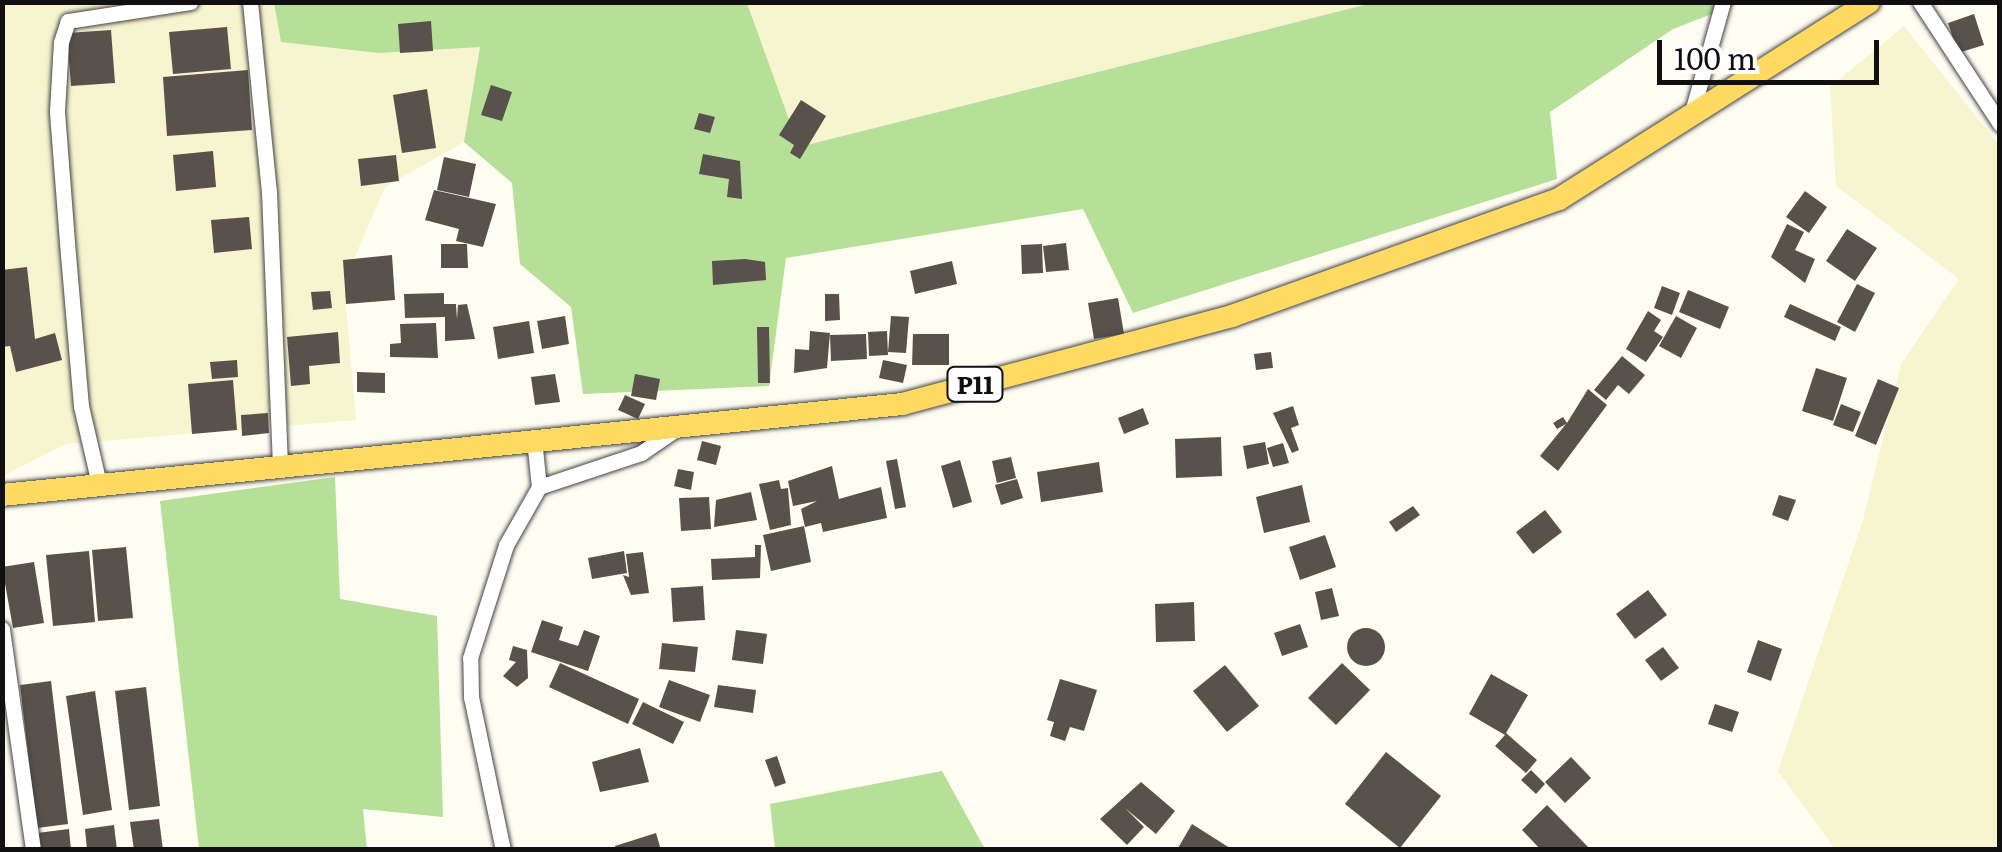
<!DOCTYPE html>
<html>
<head>
<meta charset="utf-8">
<style>
  body { margin:0 }
  #map { position:relative; width:2002px; height:852px; overflow:hidden; background:#fffdf2; font-family:Literata,serif }
  div>[style] { position:absolute }
  [style*='--x'] { left:calc(var(--x)*1px); top:calc(var(--y)*1px); width:calc(var(--w)*1px); rotate:calc(var(--a)*1deg) }
  .farmland>* { inset:0; background:#f7f4d0 }
  .forest>* { inset:0; background:#b6df97 }
  .building>* { inset:0; background:#59514b }
  .round { border-radius:50% }
  .roads { filter:drop-shadow(0 0 2px #434343) drop-shadow(0 0 2px #434343) }
  .street>* { height:15px; margin:-7.5px; padding:0 7.5px; transform-origin:7.5px; border-radius:7.5px; background:#fff }
  .primary>* { height:22px; margin:-11px; padding:0 11px; transform-origin:11px; border-radius:11px; background:#ffda62 }
  span { translate:-50% -50%; white-space:nowrap; text-align:center; line-height:1.15; -webkit-text-stroke:10px #fff; paint-order:stroke }
  .shield-label span { padding:2px 8px; background:#fff; border:2px solid; border-radius:8px; -webkit-text-stroke-width:0 }
  .shield-label { font-size:25px; color:#101010; font-weight:700 }
  .frame { position:absolute; inset:0; border:5px solid #101010; pointer-events:none }
  .scale { position:absolute; left:1657px; top:40px; width:222px; height:45px; box-sizing:border-box; border:5px solid #101010; border-top:0; padding-left:12px; font-size:30px; line-height:35px; white-space:nowrap; color:#101010; -webkit-text-stroke:8px #fff; paint-order:stroke }
</style>
</head>
<body>
<div id="map">
  <div class="farmland">
    <div style="clip-path:polygon(747px 2px,1372px 3px,799px 147px)"></div>
    <div style="clip-path:polygon(3px 3px,274px 3px,282px 42px,378px 53px,480px 46px,464px 142px,385px 187px,344px 282px,356px 420px,66px 444px,3px 476px)"></div>
    <div style="clip-path:polygon(1904px 26px,1999px 145px,1999px 849px,1835px 849px,1778px 771px,1863px 520px,1901px 364px,1959px 279px,1836px 186px,1830px 87px)"></div>
  </div>
  <div class="forest">
    <div style="clip-path:polygon(274px 3px,747px 3px,799px 147px,1372px 3px,1740px 3px,1673px 29px,1550px 112px,1557px 179px,1133px 313px,1083px 209px,786px 258px,769px 386px,583px 394px,571px 307px,520px 264px,512px 183px,464px 142px,480px 47px,378px 53px,281px 42px)"></div>
    <div style="clip-path:polygon(335px 477px,340px 599px,437px 616px,443px 817px,363px 809px,367px 849px,199px 849px,160px 501px)"></div>
    <div style="clip-path:polygon(942px 771px,985px 849px,775px 849px,770px 804px)"></div>
  </div>
  <div class="building">
    <div style="clip-path:polygon(1974px 14px,1984px 45px,1958px 53px,1948px 23px)"></div>
    <div style="clip-path:polygon(431px 21px,433px 51px,400px 53px,398px 24px)"></div>
    <div style="clip-path:polygon(227px 27px,231px 69px,173px 74px,169px 32px)"></div>
    <div style="clip-path:polygon(111px 30px,115px 83px,71px 86px,67px 33px)"></div>
    <div style="clip-path:polygon(248px 70px,252px 130px,167px 136px,163px 77px)"></div>
    <div style="clip-path:polygon(491px 85px,512px 92px,502px 121px,481px 115px)"></div>
    <div style="clip-path:polygon(427px 89px,436px 148px,402px 153px,393px 95px)"></div>
    <div style="clip-path:polygon(801px 100px,826px 116px,800px 159px,790px 153px,794px 145px,779px 135px)"></div>
    <div style="clip-path:polygon(699px 113px,715px 117px,710px 133px,694px 129px)"></div>
    <div style="clip-path:polygon(213px 151px,216px 187px,176px 191px,173px 155px)"></div>
    <div style="clip-path:polygon(703px 154px,740px 161px,742px 199px,727px 197px,729px 179px,699px 174px)"></div>
    <div style="clip-path:polygon(396px 155px,399px 181px,361px 186px,358px 159px)"></div>
    <div style="clip-path:polygon(444px 157px,476px 164px,469px 197px,437px 190px)"></div>
    <div style="clip-path:polygon(434px 190px,496px 204px,483px 247px,456px 241px,459px 229px,425px 220px)"></div>
    <div style="clip-path:polygon(1805px 191px,1827px 207px,1809px 233px,1786px 217px)"></div>
    <div style="clip-path:polygon(249px 217px,252px 249px,214px 253px,211px 220px)"></div>
    <div style="clip-path:polygon(1787px 224px,1804px 232px,1795px 250px,1815px 259px,1805px 283px,1771px 257px)"></div>
    <div style="clip-path:polygon(1847px 229px,1877px 248px,1855px 281px,1826px 261px)"></div>
    <div style="clip-path:polygon(1066px 243px,1069px 270px,1046px 272px,1043px 246px)"></div>
    <div style="clip-path:polygon(441px 244px,467px 244px,468px 268px,441px 268px)"></div>
    <div style="clip-path:polygon(1042px 244px,1043px 273px,1022px 274px,1021px 245px)"></div>
    <div style="clip-path:polygon(392px 255px,395px 300px,346px 304px,343px 260px)"></div>
    <div style="clip-path:polygon(745px 259px,765px 262px,766px 280px,713px 285px,712px 261px)"></div>
    <div style="clip-path:polygon(952px 261px,957px 284px,915px 294px,910px 271px)"></div>
    <div style="clip-path:polygon(27px 267px,35px 339px,55px 333px,62px 360px,16px 372px,10px 346px,2px 347px,2px 270px)"></div>
    <div style="clip-path:polygon(1857px 284px,1875px 293px,1855px 332px,1837px 322px)"></div>
    <div style="clip-path:polygon(1662px 286px,1680px 293px,1672px 315px,1654px 308px)"></div>
    <div style="clip-path:polygon(1688px 290px,1729px 307px,1720px 329px,1679px 312px)"></div>
    <div style="clip-path:polygon(330px 291px,332px 308px,313px 310px,311px 292px)"></div>
    <div style="clip-path:polygon(444px 293px,444px 304px,456px 304px,457px 319px,458px 305px,467px 304px,475px 339px,445px 341px,445px 317px,405px 318px,404px 294px)"></div>
    <div style="clip-path:polygon(825px 294px,839px 294px,840px 320px,825px 321px)"></div>
    <div style="clip-path:polygon(1118px 298px,1124px 334px,1094px 339px,1088px 303px)"></div>
    <div style="clip-path:polygon(1790px 304px,1841px 327px,1835px 341px,1784px 317px)"></div>
    <div style="clip-path:polygon(1648px 311px,1661px 320px,1654px 331px,1663px 337px,1646px 362px,1626px 349px)"></div>
    <div style="clip-path:polygon(565px 316px,569px 344px,542px 349px,537px 321px)"></div>
    <div style="clip-path:polygon(891px 316px,909px 317px,906px 353px,888px 352px)"></div>
    <div style="clip-path:polygon(1676px 316px,1697px 328px,1681px 358px,1659px 346px)"></div>
    <div style="clip-path:polygon(529px 321px,534px 353px,498px 359px,493px 327px)"></div>
    <div style="clip-path:polygon(436px 323px,438px 358px,390px 357px,390px 344px,401px 343px,400px 324px)"></div>
    <div style="clip-path:polygon(757px 327px,769px 327px,770px 383px,758px 383px)"></div>
    <div style="clip-path:polygon(810px 331px,830px 333px,827px 368px,794px 373px,795px 349px,809px 350px)"></div>
    <div style="clip-path:polygon(887px 331px,888px 355px,869px 356px,868px 332px)"></div>
    <div style="clip-path:polygon(338px 332px,340px 363px,309px 366px,310px 384px,291px 386px,287px 337px)"></div>
    <div style="clip-path:polygon(866px 334px,867px 359px,831px 361px,830px 335px)"></div>
    <div style="clip-path:polygon(913px 334px,949px 334px,949px 365px,912px 365px)"></div>
    <div style="clip-path:polygon(1271px 352px,1273px 368px,1256px 370px,1254px 354px)"></div>
    <div style="clip-path:polygon(1622px 356px,1645px 375px,1629px 394px,1618px 385px,1606px 400px,1594px 390px)"></div>
    <div style="clip-path:polygon(237px 360px,238px 377px,212px 379px,210px 362px)"></div>
    <div style="clip-path:polygon(883px 360px,907px 365px,903px 383px,879px 378px)"></div>
    <div style="clip-path:polygon(1816px 368px,1847px 378px,1833px 421px,1802px 411px)"></div>
    <div style="clip-path:polygon(357px 372px,385px 373px,385px 393px,357px 392px)"></div>
    <div style="clip-path:polygon(555px 374px,560px 402px,535px 405px,531px 377px)"></div>
    <div style="clip-path:polygon(635px 374px,660px 379px,656px 400px,631px 396px)"></div>
    <div style="clip-path:polygon(1878px 379px,1899px 388px,1876px 445px,1855px 436px)"></div>
    <div style="clip-path:polygon(233px 380px,237px 430px,192px 434px,188px 384px)"></div>
    <div style="clip-path:polygon(1588px 389px,1607px 405px,1558px 471px,1540px 456px,1566px 424px,1557px 429px,1553px 423px,1563px 417px,1567px 423px)"></div>
    <div style="clip-path:polygon(625px 395px,645px 404px,638px 419px,618px 410px)"></div>
    <div style="clip-path:polygon(1841px 404px,1861px 412px,1853px 432px,1833px 425px)"></div>
    <div style="clip-path:polygon(1293px 406px,1299px 425px,1291px 428px,1299px 450px,1292px 453px,1273px 413px)"></div>
    <div style="clip-path:polygon(1143px 408px,1149px 424px,1124px 434px,1118px 418px)"></div>
    <div style="clip-path:polygon(268px 413px,269px 433px,242px 436px,241px 415px)"></div>
    <div style="clip-path:polygon(1221px 437px,1222px 476px,1176px 478px,1175px 439px)"></div>
    <div style="clip-path:polygon(702px 441px,721px 446px,716px 465px,697px 460px)"></div>
    <div style="clip-path:polygon(1265px 442px,1269px 464px,1247px 469px,1243px 446px)"></div>
    <div style="clip-path:polygon(1283px 443px,1289px 463px,1273px 467px,1267px 448px)"></div>
    <div style="clip-path:polygon(1011px 457px,1016px 478px,997px 483px,992px 461px)"></div>
    <div style="clip-path:polygon(960px 460px,972px 502px,953px 508px,941px 466px)"></div>
    <div style="clip-path:polygon(886px 461px,897px 459px,906px 507px,895px 509px)"></div>
    <div style="clip-path:polygon(1099px 462px,1103px 492px,1041px 502px,1037px 472px)"></div>
    <div style="clip-path:polygon(832px 466px,839px 499px,881px 487px,887px 518px,823px 532px,821px 523px,805px 527px,801px 509px,817px 501px,793px 506px,788px 481px)"></div>
    <div style="clip-path:polygon(678px 469px,694px 472px,691px 490px,674px 486px)"></div>
    <div style="clip-path:polygon(1017px 479px,1023px 498px,1001px 505px,995px 485px)"></div>
    <div style="clip-path:polygon(779px 480px,781px 489px,788px 488px,791px 525px,770px 530px,759px 484px)"></div>
    <div style="clip-path:polygon(1302px 485px,1310px 522px,1264px 533px,1256px 497px)"></div>
    <div style="clip-path:polygon(751px 492px,757px 520px,714px 527px,716px 500px)"></div>
    <div style="clip-path:polygon(1779px 495px,1796px 500px,1788px 521px,1772px 515px)"></div>
    <div style="clip-path:polygon(709px 497px,711px 529px,681px 531px,679px 498px)"></div>
    <div style="clip-path:polygon(1413px 506px,1420px 515px,1396px 532px,1389px 522px)"></div>
    <div style="clip-path:polygon(1545px 510px,1562px 532px,1533px 554px,1516px 532px)"></div>
    <div style="clip-path:polygon(804px 526px,811px 562px,771px 571px,763px 535px)"></div>
    <div style="clip-path:polygon(1325px 535px,1336px 567px,1300px 580px,1289px 547px)"></div>
    <div style="clip-path:polygon(755px 545px,761px 545px,760px 578px,712px 580px,711px 559px,755px 557px)"></div>
    <div style="clip-path:polygon(126px 547px,133px 618px,98px 621px,92px 550px)"></div>
    <div style="clip-path:polygon(89px 551px,95px 622px,53px 626px,46px 555px)"></div>
    <div style="clip-path:polygon(624px 551px,627px 573px,592px 579px,588px 558px)"></div>
    <div style="clip-path:polygon(643px 552px,649px 593px,631px 595px,623px 575px,629px 577px,626px 554px)"></div>
    <div style="clip-path:polygon(34px 562px,44px 623px,13px 628px,2px 567px)"></div>
    <div style="clip-path:polygon(703px 586px,705px 620px,673px 622px,671px 588px)"></div>
    <div style="clip-path:polygon(1332px 588px,1339px 616px,1321px 620px,1315px 592px)"></div>
    <div style="clip-path:polygon(1648px 590px,1667px 615px,1635px 639px,1616px 614px)"></div>
    <div style="clip-path:polygon(1194px 602px,1195px 641px,1156px 642px,1155px 604px)"></div>
    <div style="clip-path:polygon(542px 620px,563px 627px,559px 640px,578px 646px,584px 630px,600px 636px,588px 671px,531px 652px)"></div>
    <div style="clip-path:polygon(1300px 624px,1308px 647px,1282px 656px,1274px 633px)"></div>
    <div class="round" style="left:1347px;top:628px;width:38px;height:38px"></div>
    <div style="clip-path:polygon(736px 630px,767px 634px,763px 664px,732px 660px)"></div>
    <div style="clip-path:polygon(1758px 640px,1782px 649px,1771px 681px,1747px 672px)"></div>
    <div style="clip-path:polygon(662px 643px,698px 647px,695px 672px,659px 669px)"></div>
    <div style="clip-path:polygon(513px 646px,527px 650px,528px 678px,517px 687px,503px 676px,516px 662px,509px 660px)"></div>
    <div style="clip-path:polygon(1663px 647px,1679px 668px,1661px 681px,1645px 660px)"></div>
    <div style="clip-path:polygon(560px 663px,639px 699px,628px 724px,549px 687px)"></div>
    <div style="clip-path:polygon(1342px 663px,1370px 690px,1336px 725px,1308px 698px)"></div>
    <div style="clip-path:polygon(1225px 665px,1259px 706px,1227px 732px,1193px 691px)"></div>
    <div style="clip-path:polygon(1491px 674px,1528px 695px,1506px 733px,1537px 760px,1526px 773px,1495px 746px,1505px 735px,1469px 714px)"></div>
    <div style="clip-path:polygon(1060px 679px,1097px 690px,1084px 731px,1070px 727px,1065px 741px,1050px 736px,1054px 722px,1047px 720px)"></div>
    <div style="clip-path:polygon(669px 680px,710px 695px,700px 722px,659px 707px)"></div>
    <div style="clip-path:polygon(51px 681px,68px 824px,37px 828px,20px 685px)"></div>
    <div style="clip-path:polygon(718px 685px,756px 690px,753px 713px,714px 707px)"></div>
    <div style="clip-path:polygon(146px 687px,160px 806px,129px 810px,115px 691px)"></div>
    <div style="clip-path:polygon(95px 691px,112px 810px,83px 815px,66px 696px)"></div>
    <div style="clip-path:polygon(643px 702px,684px 722px,673px 744px,632px 724px)"></div>
    <div style="clip-path:polygon(1715px 704px,1739px 712px,1732px 732px,1708px 724px)"></div>
    <div style="clip-path:polygon(640px 748px,649px 782px,600px 792px,592px 762px)"></div>
    <div style="clip-path:polygon(1386px 752px,1441px 796px,1400px 848px,1345px 804px)"></div>
    <div style="clip-path:polygon(777px 756px,786px 783px,775px 787px,765px 760px)"></div>
    <div style="clip-path:polygon(1571px 757px,1591px 778px,1565px 803px,1545px 782px)"></div>
    <div style="clip-path:polygon(1531px 770px,1545px 784px,1536px 794px,1521px 780px)"></div>
    <div style="clip-path:polygon(1141px 782px,1175px 811px,1156px 834px,1125px 808px,1144px 827px,1127px 845px,1100px 819px)"></div>
    <div style="clip-path:polygon(1547px 805px,1591px 850px,1541px 850px,1522px 830px)"></div>
    <div style="clip-path:polygon(159px 819px,163px 850px,134px 850px,130px 822px)"></div>
    <div style="clip-path:polygon(1192px 824px,1233px 850px,1178px 848px)"></div>
    <div style="clip-path:polygon(114px 825px,117px 850px,87px 850px,85px 829px)"></div>
    <div style="clip-path:polygon(69px 829px,71px 850px,38px 850px,37px 833px)"></div>
    <div style="clip-path:polygon(656px 833px,661px 850px,616px 850px,615px 846px)"></div>
  </div>
  <div class="roads">
    <div class="street">
      <div style="--x:250;--y:2;--w:191;--a:84.3"></div>
      <div style="--x:269;--y:192;--w:271;--a:87.7"></div>
      <div style="--x:1920;--y:2;--w:146;--a:56.7"></div>
      <div style="--x:1692;--y:112;--w:114;--a:-74.3"></div>
      <div style="--x:534;--y:439;--w:48;--a:84.1"></div>
      <div style="--x:99;--y:484;--w:80;--a:-103"></div>
      <div style="--x:81;--y:406;--w:152;--a:-94.9"></div>
      <div style="--x:68;--y:255;--w:144;--a:-94.4"></div>
      <div style="--x:57;--y:111;--w:69;--a:-86.7"></div>
      <div style="--x:61;--y:42;--w:22;--a:-72"></div>
      <div style="--x:68;--y:21;--w:124;--a:-8.8"></div>
      <div style="--x:2;--y:629;--w:223;--a:82"></div>
      <div style="--x:503;--y:850;--w:156;--a:-101.8"></div>
      <div style="--x:471;--y:697;--w:39;--a:-91"></div>
      <div style="--x:470;--y:658;--w:119;--a:-72.3"></div>
      <div style="--x:506;--y:545;--w:67;--a:-60.4"></div>
      <div style="--x:539;--y:487;--w:108;--a:-18.4"></div>
      <div style="--x:641;--y:453;--w:42;--a:-34.4"></div>
    </div>
    <div class="primary">
      <div style="--x:2;--y:495;--w:905;--a:-5.77"></div>
      <div style="--x:902;--y:404;--w:342;--a:-14.9"></div>
      <div style="--x:1232;--y:316;--w:347;--a:-19.7"></div>
      <div style="--x:1559;--y:199;--w:367;--a:-32.4"></div>
    </div>
  </div>
  <div class="shield-label">
    <span style="left:975px;top:384px">P11</span>
  </div>
  <div class="frame"></div>
  <div class="scale">100 m</div>
</div>
</body>
</html>
